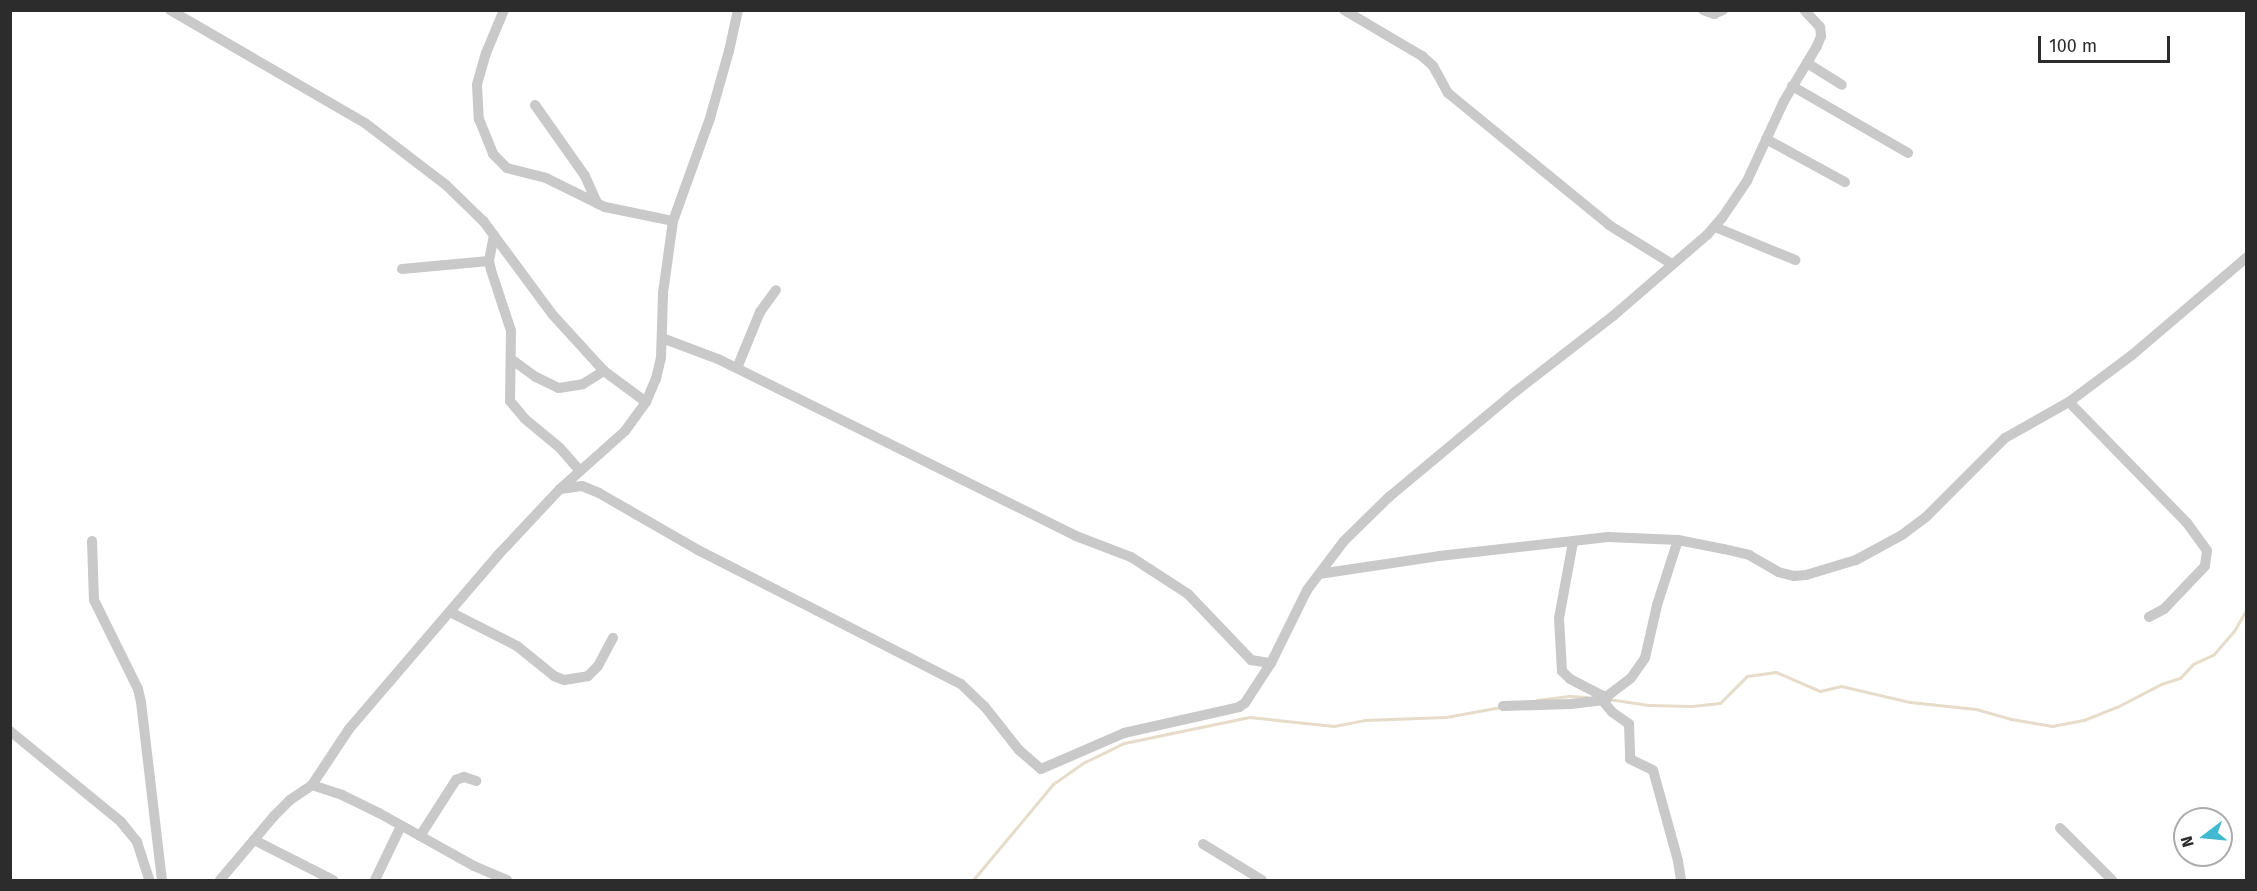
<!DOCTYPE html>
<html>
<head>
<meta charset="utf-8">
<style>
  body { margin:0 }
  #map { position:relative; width:2257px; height:891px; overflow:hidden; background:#fff; font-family:"Fira Sans",sans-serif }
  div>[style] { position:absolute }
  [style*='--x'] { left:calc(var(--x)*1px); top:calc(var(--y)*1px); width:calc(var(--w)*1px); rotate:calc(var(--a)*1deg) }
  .stream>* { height:3px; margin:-1.5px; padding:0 1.5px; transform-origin:1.5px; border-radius:1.5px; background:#e6dcc9 }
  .minor>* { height:10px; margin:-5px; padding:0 5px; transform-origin:5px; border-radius:5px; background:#c9c9c9 }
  span { translate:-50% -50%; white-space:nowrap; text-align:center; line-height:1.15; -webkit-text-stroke:6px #fff; paint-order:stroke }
  .frame { position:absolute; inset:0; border:12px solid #2c2c2c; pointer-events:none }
  .north { position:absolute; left:2173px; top:807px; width:60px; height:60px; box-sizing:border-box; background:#fff; border:2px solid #ababab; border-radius:50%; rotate:254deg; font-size:16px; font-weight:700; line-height:24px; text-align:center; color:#2c2c2c }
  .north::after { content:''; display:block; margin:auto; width:21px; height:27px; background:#42b9d0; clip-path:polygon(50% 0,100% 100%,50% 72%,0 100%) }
  .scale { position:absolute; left:2038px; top:36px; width:132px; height:27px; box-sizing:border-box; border:3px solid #2c2c2c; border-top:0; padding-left:8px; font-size:18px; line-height:21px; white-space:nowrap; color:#2c2c2c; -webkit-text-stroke:4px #fff; paint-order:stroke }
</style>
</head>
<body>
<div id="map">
  <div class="stream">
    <div style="--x:1608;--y:699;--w:41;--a:8.3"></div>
    <div style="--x:1649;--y:705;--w:43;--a:1.3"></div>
    <div style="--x:1692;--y:706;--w:28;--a:-6"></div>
    <div style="--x:1720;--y:703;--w:38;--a:-45"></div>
    <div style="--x:1747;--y:676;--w:29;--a:-8"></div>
    <div style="--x:1776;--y:672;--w:48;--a:23.4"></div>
    <div style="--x:1820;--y:691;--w:22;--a:-13"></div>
    <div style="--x:1841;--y:686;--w:71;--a:13.1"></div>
    <div style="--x:1910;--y:702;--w:66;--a:6.1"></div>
    <div style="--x:1976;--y:709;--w:36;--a:16"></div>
    <div style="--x:2011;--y:719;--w:42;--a:9.7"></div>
    <div style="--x:2052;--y:726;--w:33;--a:-11"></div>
    <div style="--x:2084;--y:720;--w:35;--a:-22"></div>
    <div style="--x:2117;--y:707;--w:50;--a:-27.6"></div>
    <div style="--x:2161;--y:684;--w:20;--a:-18"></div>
    <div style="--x:2180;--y:678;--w:19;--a:-47"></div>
    <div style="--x:2193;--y:664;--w:23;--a:-25"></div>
    <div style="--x:2214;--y:654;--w:30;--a:-49"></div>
    <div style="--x:2234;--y:631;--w:24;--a:-60"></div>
    <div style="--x:1537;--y:700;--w:32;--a:-7"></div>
    <div style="--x:1569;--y:696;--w:18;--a:3"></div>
    <div style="--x:973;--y:880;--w:125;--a:-50.2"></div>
    <div style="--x:1053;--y:784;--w:39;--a:-35"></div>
    <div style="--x:1085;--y:762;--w:43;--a:-26"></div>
    <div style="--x:1124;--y:743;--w:128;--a:-11.7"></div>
    <div style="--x:1249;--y:717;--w:85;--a:6"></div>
    <div style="--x:1334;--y:726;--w:32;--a:-11"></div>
    <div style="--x:1365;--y:720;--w:81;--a:-2.1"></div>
    <div style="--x:1446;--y:717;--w:56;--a:-10.3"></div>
  </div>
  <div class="minor">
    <div style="--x:170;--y:10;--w:225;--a:30.1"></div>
    <div style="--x:365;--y:123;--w:102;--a:37.4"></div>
    <div style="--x:446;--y:185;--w:53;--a:44.2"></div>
    <div style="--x:484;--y:222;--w:114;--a:53.5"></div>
    <div style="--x:552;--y:314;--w:77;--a:47.6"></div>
    <div style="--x:604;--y:371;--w:52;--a:36.4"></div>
    <div style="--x:504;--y:10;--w:47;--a:112.7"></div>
    <div style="--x:486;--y:53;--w:33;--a:106"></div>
    <div style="--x:477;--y:85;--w:34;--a:87"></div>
    <div style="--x:479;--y:119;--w:38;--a:68"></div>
    <div style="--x:493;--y:154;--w:20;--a:45"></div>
    <div style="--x:507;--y:168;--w:40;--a:14.4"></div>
    <div style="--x:546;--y:178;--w:66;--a:26.2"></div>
    <div style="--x:605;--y:207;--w:69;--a:11.6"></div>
    <div style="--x:1344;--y:10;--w:91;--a:30.5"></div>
    <div style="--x:1422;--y:56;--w:15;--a:42"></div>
    <div style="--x:1433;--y:66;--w:31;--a:61"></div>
    <div style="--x:1448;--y:93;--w:208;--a:39.3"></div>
    <div style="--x:1609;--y:225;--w:74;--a:31.8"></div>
    <div style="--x:1703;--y:10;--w:12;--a:20"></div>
    <div style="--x:1714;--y:14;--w:10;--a:-24"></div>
    <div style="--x:1807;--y:63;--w:41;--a:32.2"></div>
    <div style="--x:1792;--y:86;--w:134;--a:30"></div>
    <div style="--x:535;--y:105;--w:87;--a:54.8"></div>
    <div style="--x:585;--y:176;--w:30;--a:66"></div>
    <div style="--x:1766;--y:139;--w:90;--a:28.6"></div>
    <div style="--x:1715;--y:227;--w:87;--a:22.4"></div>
    <div style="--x:494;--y:235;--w:26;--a:101"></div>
    <div style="--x:489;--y:261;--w:9;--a:77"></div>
    <div style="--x:491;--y:270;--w:64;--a:71.8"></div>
    <div style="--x:511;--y:331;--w:70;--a:90.8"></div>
    <div style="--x:510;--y:401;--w:23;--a:50"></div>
    <div style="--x:525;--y:419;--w:45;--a:39.6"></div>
    <div style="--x:560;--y:448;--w:30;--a:49"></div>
    <div style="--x:402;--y:269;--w:87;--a:-5.3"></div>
    <div style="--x:662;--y:338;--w:60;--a:20.6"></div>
    <div style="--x:718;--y:359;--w:399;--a:26.3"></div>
    <div style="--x:1076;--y:536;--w:59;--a:20.9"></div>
    <div style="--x:1131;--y:557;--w:68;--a:33"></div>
    <div style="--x:1188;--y:594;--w:91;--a:46.3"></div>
    <div style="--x:1251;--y:660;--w:20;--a:9"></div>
    <div style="--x:511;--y:359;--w:31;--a:36"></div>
    <div style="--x:536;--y:377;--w:25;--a:26"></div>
    <div style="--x:559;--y:388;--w:24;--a:-9"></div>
    <div style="--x:583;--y:384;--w:25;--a:-32"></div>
    <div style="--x:737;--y:368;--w:61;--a:-67.7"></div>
    <div style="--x:760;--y:312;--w:27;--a:-54"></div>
    <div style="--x:2069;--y:402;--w:169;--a:45.7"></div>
    <div style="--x:2187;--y:523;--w:34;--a:54"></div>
    <div style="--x:2207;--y:551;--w:15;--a:98"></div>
    <div style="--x:2205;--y:566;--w:59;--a:133.6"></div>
    <div style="--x:2164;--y:609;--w:17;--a:152"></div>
    <div style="--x:560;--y:489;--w:22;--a:-8"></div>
    <div style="--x:582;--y:486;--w:18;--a:22"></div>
    <div style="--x:599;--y:493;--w:114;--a:29.9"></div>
    <div style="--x:698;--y:550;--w:295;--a:27"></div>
    <div style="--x:961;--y:684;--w:33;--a:44"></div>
    <div style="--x:985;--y:707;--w:55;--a:51.7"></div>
    <div style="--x:1019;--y:750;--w:29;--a:41"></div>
    <div style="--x:1041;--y:769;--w:90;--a:-23.4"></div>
    <div style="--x:1124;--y:733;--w:118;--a:-12.7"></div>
    <div style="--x:1239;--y:707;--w:7;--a:-34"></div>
    <div style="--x:1245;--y:703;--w:48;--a:-57"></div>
    <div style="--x:1271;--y:663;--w:81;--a:-63.7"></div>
    <div style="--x:1307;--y:590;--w:61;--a:-52.9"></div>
    <div style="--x:1344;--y:541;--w:63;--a:-44.4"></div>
    <div style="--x:1389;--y:497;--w:164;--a:-39.8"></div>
    <div style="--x:1515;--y:392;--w:124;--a:-37.8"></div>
    <div style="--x:1613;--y:316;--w:124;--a:-40.8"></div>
    <div style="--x:1707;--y:235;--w:23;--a:-49"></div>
    <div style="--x:1722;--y:218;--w:45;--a:-56"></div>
    <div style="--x:1747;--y:181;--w:88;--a:-65.2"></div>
    <div style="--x:1784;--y:101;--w:64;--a:-59"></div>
    <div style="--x:1817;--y:46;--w:11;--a:-68"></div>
    <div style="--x:1821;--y:36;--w:9;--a:-96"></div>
    <div style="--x:1820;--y:27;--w:23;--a:-133"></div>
    <div style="--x:92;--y:541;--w:59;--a:88.1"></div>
    <div style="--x:94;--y:600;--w:99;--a:63.7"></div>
    <div style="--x:138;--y:689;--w:13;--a:77"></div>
    <div style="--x:141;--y:702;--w:179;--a:83.3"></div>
    <div style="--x:1573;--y:542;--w:77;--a:100.4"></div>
    <div style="--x:1559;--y:618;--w:53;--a:86.8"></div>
    <div style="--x:1562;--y:671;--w:11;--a:45"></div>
    <div style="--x:1570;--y:679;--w:42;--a:27.2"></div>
    <div style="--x:1319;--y:574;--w:121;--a:-8.5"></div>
    <div style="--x:1439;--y:556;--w:170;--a:-6.4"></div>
    <div style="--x:1608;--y:537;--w:70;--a:2.5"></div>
    <div style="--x:1678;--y:540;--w:47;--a:11.1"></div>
    <div style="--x:1724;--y:549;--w:26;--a:13"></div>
    <div style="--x:1749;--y:555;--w:34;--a:30"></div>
    <div style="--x:1778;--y:572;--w:16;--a:14"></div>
    <div style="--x:1794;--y:576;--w:12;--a:-5"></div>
    <div style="--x:1806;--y:575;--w:52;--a:-16.7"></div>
    <div style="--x:1856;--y:560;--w:52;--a:-28.5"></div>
    <div style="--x:1902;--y:535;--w:30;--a:-37"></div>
    <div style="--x:1926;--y:517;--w:112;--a:-45"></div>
    <div style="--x:2005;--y:438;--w:73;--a:-29.4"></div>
    <div style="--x:2069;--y:402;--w:79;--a:-36.7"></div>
    <div style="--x:2132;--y:355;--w:150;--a:-40.4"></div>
    <div style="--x:450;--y:612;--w:75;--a:26.9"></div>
    <div style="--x:517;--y:646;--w:48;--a:39"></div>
    <div style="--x:554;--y:676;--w:11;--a:22"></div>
    <div style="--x:564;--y:680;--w:24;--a:-9"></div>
    <div style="--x:588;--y:676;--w:14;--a:-45"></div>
    <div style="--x:598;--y:666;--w:32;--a:-62"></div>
    <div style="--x:1602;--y:700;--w:16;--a:50"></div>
    <div style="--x:1612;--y:712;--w:21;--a:35"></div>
    <div style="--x:1629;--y:724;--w:35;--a:88"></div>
    <div style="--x:1630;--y:759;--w:25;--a:26"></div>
    <div style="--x:1653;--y:770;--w:94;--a:74.6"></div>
    <div style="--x:1678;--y:861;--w:19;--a:81"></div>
    <div style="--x:1503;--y:706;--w:68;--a:-1.7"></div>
    <div style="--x:1571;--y:704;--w:31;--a:-7"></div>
    <div style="--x:1602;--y:700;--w:36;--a:-37"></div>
    <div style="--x:1631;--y:678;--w:24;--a:-55"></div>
    <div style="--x:1645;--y:658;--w:54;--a:-77.2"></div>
    <div style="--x:1657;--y:605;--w:68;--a:-72.1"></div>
    <div style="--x:10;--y:731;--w:144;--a:39.3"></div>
    <div style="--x:121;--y:822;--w:26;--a:51"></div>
    <div style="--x:137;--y:842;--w:40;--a:72"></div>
    <div style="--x:312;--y:785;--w:32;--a:18"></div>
    <div style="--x:342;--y:795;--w:41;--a:25.9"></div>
    <div style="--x:379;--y:813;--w:109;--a:29.2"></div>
    <div style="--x:474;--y:866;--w:36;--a:23"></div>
    <div style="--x:2060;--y:828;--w:74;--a:45"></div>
    <div style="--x:420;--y:836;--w:67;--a:-57.3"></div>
    <div style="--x:456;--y:780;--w:9;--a:-21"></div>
    <div style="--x:464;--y:777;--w:13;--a:18"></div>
    <div style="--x:254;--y:840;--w:89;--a:26.9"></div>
    <div style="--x:1203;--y:844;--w:69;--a:31.4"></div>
    <div style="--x:220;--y:880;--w:84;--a:-49.8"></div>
    <div style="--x:274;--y:816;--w:23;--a:-45"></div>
    <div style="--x:290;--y:800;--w:27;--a:-34"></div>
    <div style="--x:312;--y:785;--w:67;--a:-56.5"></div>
    <div style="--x:349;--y:729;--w:229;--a:-49.4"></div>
    <div style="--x:498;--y:555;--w:91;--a:-46.8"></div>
    <div style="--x:560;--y:489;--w:87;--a:-41.7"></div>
    <div style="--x:625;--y:431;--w:36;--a:-54"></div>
    <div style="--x:646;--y:402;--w:25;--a:-67"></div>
    <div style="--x:656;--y:379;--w:22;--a:-77"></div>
    <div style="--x:661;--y:358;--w:65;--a:-88.2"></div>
    <div style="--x:663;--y:293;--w:73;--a:-82.1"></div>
    <div style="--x:673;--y:221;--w:109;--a:-70.2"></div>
    <div style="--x:710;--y:118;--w:70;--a:-74.2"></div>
    <div style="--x:729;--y:51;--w:42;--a:-77.6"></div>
    <div style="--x:375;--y:880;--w:60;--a:-64.3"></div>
  </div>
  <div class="frame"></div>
  <div class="north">N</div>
  <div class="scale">100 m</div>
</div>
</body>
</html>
